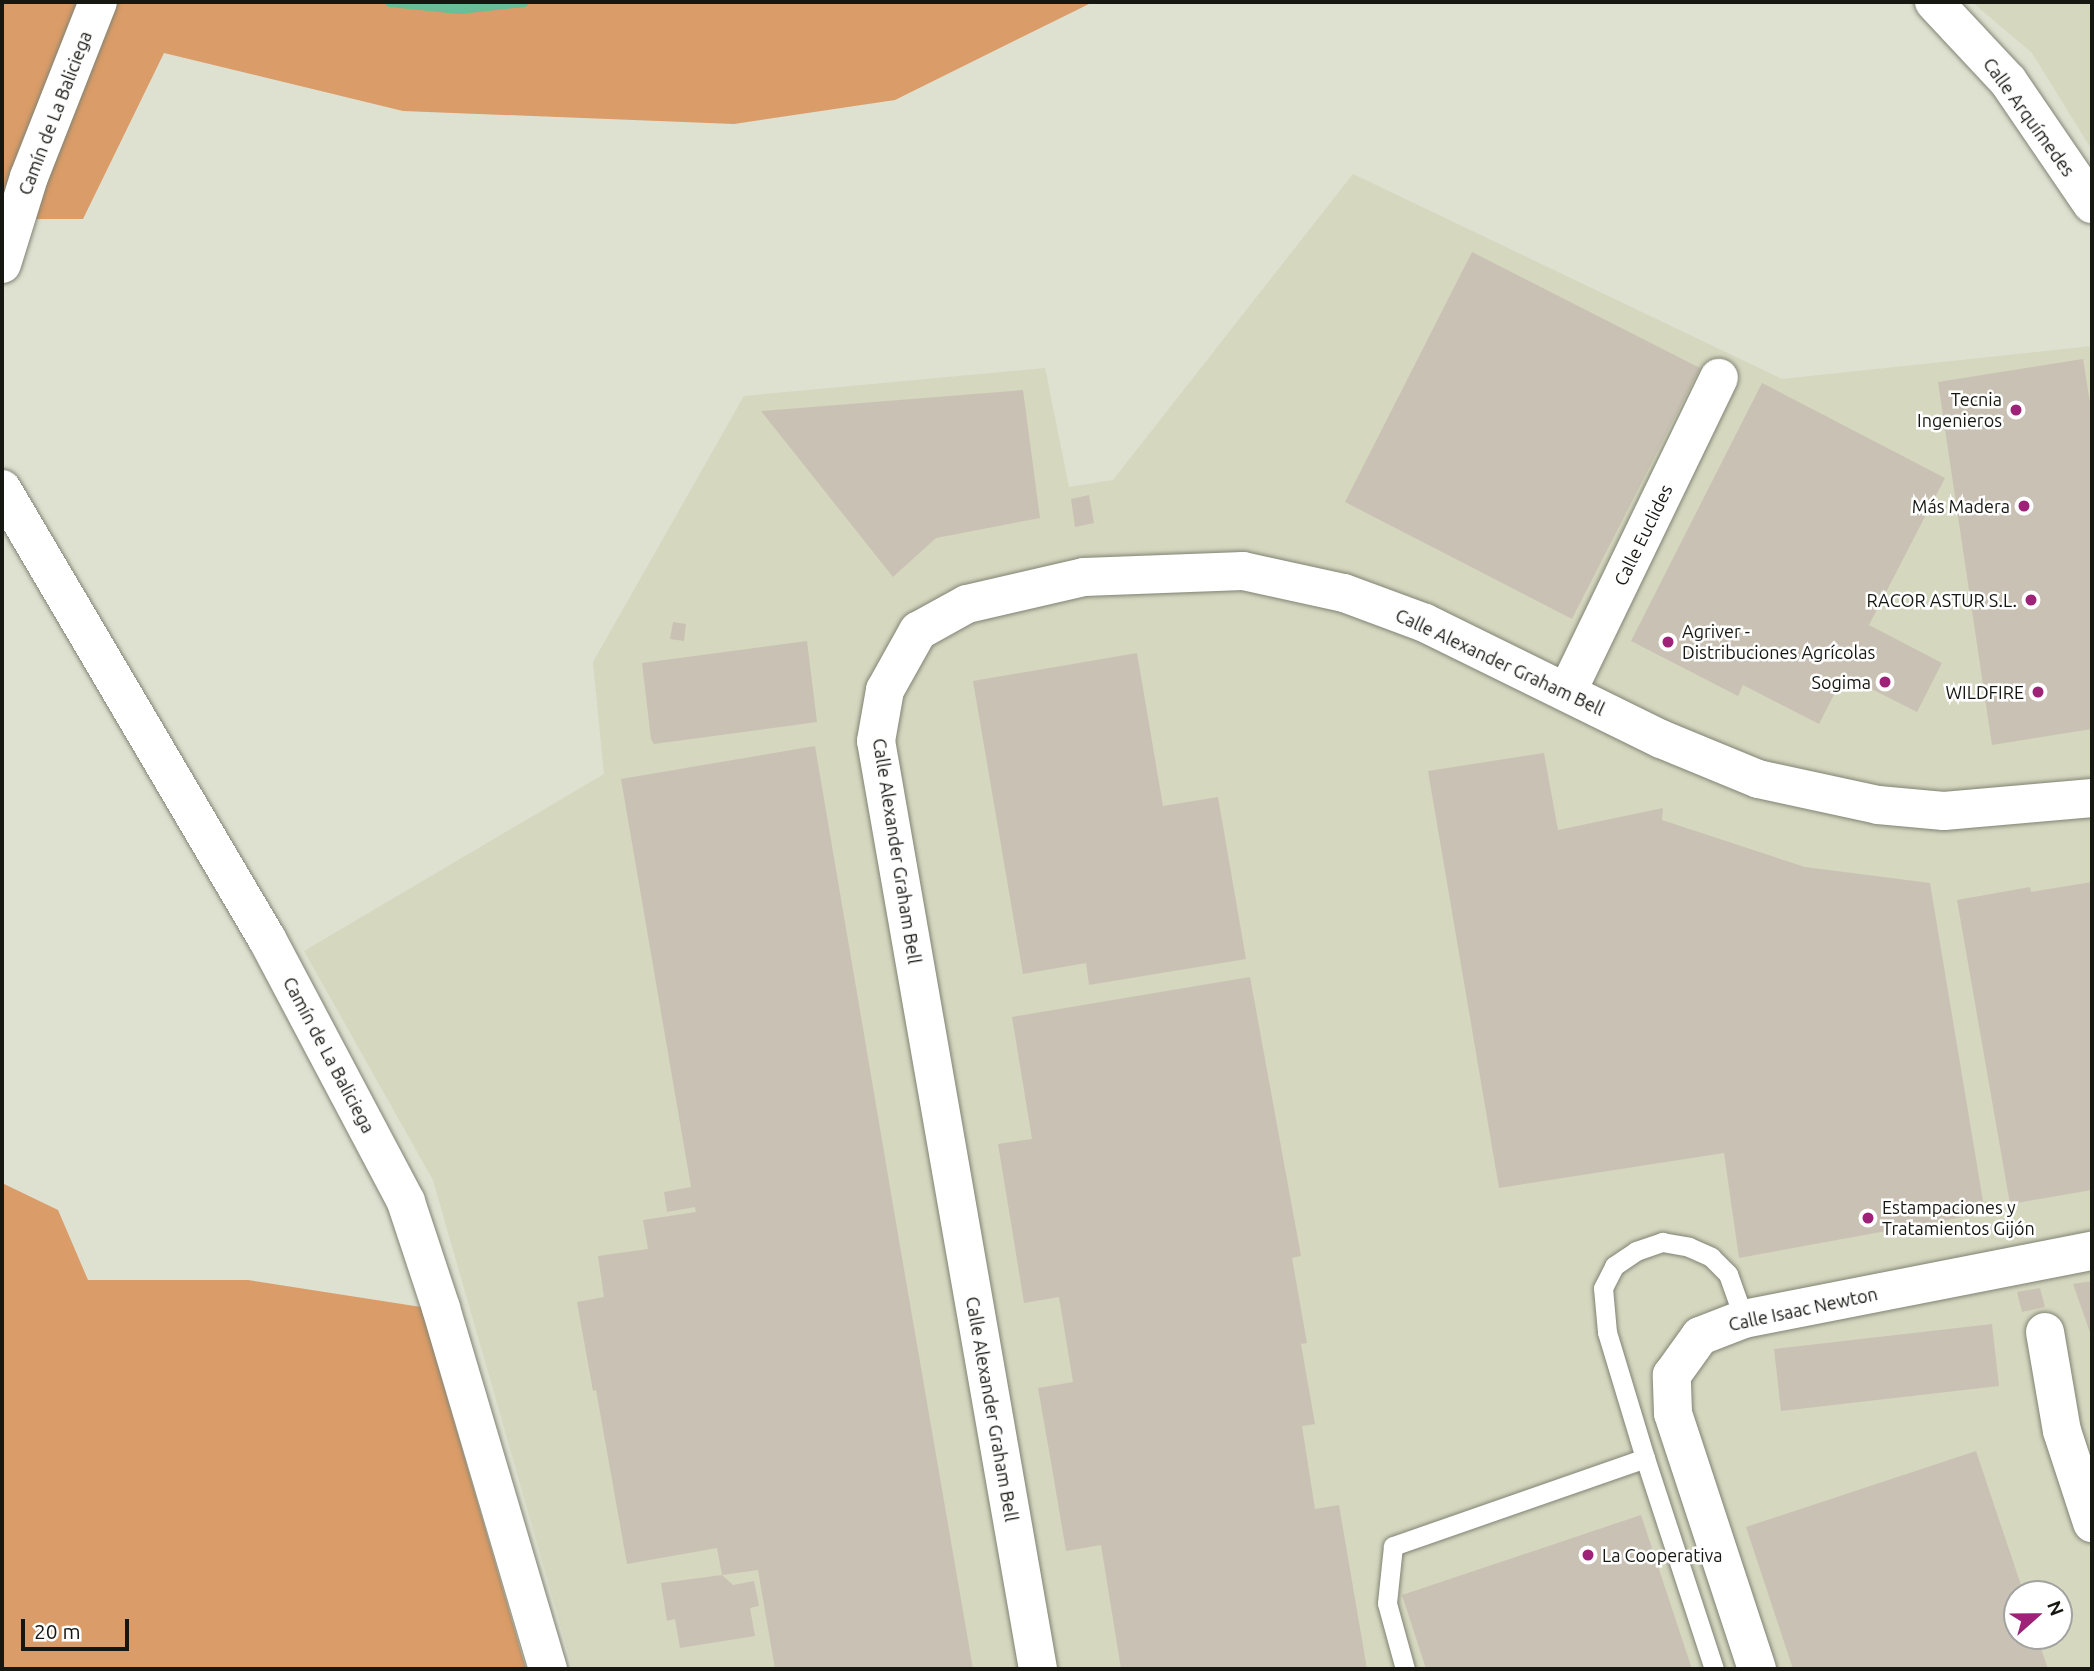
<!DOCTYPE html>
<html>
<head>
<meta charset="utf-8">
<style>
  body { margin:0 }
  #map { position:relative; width:2094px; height:1671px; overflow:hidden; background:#dee0d0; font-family:Ubuntu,sans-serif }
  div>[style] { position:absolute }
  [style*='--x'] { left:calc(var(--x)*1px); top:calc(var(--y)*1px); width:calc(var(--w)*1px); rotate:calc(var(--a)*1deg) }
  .built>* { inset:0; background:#d5d7bf }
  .green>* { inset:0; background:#da9c68 }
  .stream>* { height:10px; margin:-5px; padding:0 5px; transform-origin:5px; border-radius:5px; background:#69be97 }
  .building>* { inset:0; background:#c9c2b4 }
  .roads { filter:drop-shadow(0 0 2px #818374) drop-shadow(0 0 2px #818374) }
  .lane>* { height:19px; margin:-9.5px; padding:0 9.5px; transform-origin:9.5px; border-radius:9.5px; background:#fff }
  .street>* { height:38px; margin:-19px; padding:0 19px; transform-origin:19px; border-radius:19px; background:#fff }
  .dots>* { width:19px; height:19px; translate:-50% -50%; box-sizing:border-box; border:4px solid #fff; border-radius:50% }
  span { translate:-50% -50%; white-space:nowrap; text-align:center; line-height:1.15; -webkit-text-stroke:5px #fff; paint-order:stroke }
  .street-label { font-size:18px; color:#171712 }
  .poi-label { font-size:18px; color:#171712 }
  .right { translate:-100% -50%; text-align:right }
  .left { translate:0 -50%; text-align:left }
  .frame { position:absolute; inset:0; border:4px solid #171712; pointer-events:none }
  .north { position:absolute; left:2003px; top:1580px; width:70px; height:70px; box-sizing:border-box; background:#fff; border:2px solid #a2a2a0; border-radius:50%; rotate:69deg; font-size:19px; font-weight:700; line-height:28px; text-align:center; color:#171712 }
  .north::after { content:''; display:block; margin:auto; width:24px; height:32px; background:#9d2278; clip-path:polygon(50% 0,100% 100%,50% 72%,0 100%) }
  .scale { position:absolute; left:21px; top:1619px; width:108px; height:32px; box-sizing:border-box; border:4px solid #171712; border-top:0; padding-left:9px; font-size:21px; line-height:24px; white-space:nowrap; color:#171712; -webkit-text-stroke:5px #fff; paint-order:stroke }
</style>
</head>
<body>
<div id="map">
  <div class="built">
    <div style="clip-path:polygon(1972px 2px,2092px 2px,2092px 150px,2032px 53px)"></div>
    <div style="clip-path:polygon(evenodd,1353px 174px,1782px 379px,2092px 346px,2092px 1669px,573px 1669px,433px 1180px,304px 951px,604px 774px,593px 662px,744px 396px,1045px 368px,1069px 487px,1113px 480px,1353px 174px,2017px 1594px,2059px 1594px,2059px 1636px,2017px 1636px,2017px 1594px)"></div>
  </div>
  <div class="green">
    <div style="clip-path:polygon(2px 2px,1093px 2px,895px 100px,734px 124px,403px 111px,164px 53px,83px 219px,2px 219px)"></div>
    <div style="clip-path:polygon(2px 1183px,58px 1210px,88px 1280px,248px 1280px,421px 1307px,526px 1669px,2px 1669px)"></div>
  </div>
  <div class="stream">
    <div style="--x:390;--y:2;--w:70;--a:5.7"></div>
    <div style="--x:460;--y:9;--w:64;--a:-6.2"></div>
  </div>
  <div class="building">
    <div style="clip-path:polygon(1472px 252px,1700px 368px,1572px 619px,1345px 502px)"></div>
    <div style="clip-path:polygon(2083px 359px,2092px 415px,2092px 729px,1992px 745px,1938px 382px)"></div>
    <div style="clip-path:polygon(1762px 383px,1945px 478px,1869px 625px,1942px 663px,1917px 712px,1844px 675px,1819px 724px,1743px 685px,1738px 696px,1631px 641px)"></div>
    <div style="clip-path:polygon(1023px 390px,1040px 518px,936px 538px,893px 577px,761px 411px)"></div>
    <div style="clip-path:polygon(1089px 495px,1094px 523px,1075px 527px,1071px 499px)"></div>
    <div style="clip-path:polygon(673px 622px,686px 624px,684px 641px,670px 639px)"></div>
    <div style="clip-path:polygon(807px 641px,817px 722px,654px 744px,651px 739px,642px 663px)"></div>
    <div style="clip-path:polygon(1137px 653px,1163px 806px,1218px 797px,1246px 959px,1089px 985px,1086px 963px,1023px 974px,973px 681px)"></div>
    <div style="clip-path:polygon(815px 746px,900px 1246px,973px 1669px,775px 1669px,758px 1570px,722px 1575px,717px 1548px,627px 1564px,596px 1390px,593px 1391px,577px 1302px,604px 1297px,598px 1256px,648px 1249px,643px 1220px,696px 1212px,695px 1207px,667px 1212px,664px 1192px,691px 1187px,621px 779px)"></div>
    <div style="clip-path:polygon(1544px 753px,1558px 830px,1663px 808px,1662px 820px,1805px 867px,1930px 883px,1985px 1213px,1739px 1258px,1724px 1153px,1499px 1188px,1428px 771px)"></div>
    <div style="clip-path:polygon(2092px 882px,2092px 1190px,2010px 1204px,1957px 900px,2030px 887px,2031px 892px)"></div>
    <div style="clip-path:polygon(1250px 977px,1301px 1256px,1292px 1258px,1307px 1343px,1301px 1344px,1315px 1424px,1302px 1426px,1315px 1509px,1339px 1505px,1367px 1669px,1121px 1669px,1101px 1545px,1066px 1551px,1052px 1468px,1038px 1388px,1073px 1382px,1059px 1297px,1024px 1303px,1011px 1223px,998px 1144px,1032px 1139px,1012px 1017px)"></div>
    <div style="clip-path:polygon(2092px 1281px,2092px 1338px,2073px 1284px)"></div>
    <div style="clip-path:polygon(2040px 1288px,2045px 1307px,2022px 1312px,2017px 1292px)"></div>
    <div style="clip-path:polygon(1992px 1324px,1999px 1386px,1781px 1411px,1774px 1349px)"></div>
    <div style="clip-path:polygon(1976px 1451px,2024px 1594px,2017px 1594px,2017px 1636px,2037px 1636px,2048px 1669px,1793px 1669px,1746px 1527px)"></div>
    <div style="clip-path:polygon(1641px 1515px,1692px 1669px,1426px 1669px,1402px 1595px)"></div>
    <div style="clip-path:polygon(722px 1575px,733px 1585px,754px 1581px,759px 1606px,750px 1608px,755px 1636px,680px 1648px,675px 1619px,667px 1621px,661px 1583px)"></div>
  </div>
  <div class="roads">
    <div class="lane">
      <div style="--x:1645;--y:1458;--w:132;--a:-106.8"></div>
      <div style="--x:1607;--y:1332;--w:44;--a:-95.2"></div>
      <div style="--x:1603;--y:1288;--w:25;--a:-63"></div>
      <div style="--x:1614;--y:1266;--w:27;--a:-34"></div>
      <div style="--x:1636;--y:1251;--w:28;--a:-19"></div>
      <div style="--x:1662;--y:1242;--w:27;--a:10"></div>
      <div style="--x:1689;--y:1247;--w:24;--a:24"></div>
      <div style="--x:1711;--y:1257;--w:24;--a:45"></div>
      <div style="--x:1728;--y:1274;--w:48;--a:70.4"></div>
      <div style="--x:1405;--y:1669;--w:68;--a:-105.3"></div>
      <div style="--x:1387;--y:1603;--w:57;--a:-84"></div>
      <div style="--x:1393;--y:1546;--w:267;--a:-19.2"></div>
      <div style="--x:1645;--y:1458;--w:222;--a:71.9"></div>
    </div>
    <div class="street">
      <div style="--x:1934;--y:2;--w:108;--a:46.9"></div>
      <div style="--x:2008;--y:81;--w:149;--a:55.7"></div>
      <div style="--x:2;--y:264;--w:91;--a:-72.8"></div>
      <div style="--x:29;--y:177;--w:188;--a:-68.5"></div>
      <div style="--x:2;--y:489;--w:522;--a:59.51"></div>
      <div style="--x:267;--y:939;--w:297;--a:62.1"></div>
      <div style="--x:406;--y:1202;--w:112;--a:71.7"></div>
      <div style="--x:441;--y:1308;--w:377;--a:73.5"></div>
      <div style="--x:1567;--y:692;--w:349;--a:-64.2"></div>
      <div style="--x:2045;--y:1332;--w:100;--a:80.3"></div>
      <div style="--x:2062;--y:1431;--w:97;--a:71.9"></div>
      <div style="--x:1038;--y:1669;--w:942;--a:-99.9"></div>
      <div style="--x:876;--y:741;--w:52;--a:-80"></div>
      <div style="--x:885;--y:690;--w:68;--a:-60.8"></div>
      <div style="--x:918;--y:631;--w:56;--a:-28.9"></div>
      <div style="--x:967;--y:604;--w:120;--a:-13"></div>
      <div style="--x:1084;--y:577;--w:159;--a:-2.2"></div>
      <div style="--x:1243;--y:571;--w:103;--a:12.3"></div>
      <div style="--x:1344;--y:593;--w:86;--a:20.3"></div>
      <div style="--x:1425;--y:623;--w:263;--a:26.2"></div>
      <div style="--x:1661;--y:739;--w:105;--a:22.4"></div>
      <div style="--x:1758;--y:779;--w:123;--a:12.2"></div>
      <div style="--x:1878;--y:805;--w:66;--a:5.2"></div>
      <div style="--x:1944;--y:811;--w:149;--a:-5"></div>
      <div style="--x:1757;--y:1669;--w:269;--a:-108.2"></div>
      <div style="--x:1673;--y:1413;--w:38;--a:-92"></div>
      <div style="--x:1672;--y:1375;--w:48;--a:-54.3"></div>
      <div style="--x:1700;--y:1336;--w:47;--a:-21.1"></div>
      <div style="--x:1744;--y:1319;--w:355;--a:-11.1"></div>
    </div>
  </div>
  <div class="dots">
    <div style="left:2016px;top:410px;background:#9d2278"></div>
    <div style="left:2024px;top:506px;background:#9d2278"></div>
    <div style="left:2031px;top:600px;background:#9d2278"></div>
    <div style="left:1668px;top:642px;background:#9d2278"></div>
    <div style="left:1885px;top:682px;background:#9d2278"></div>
    <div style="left:2038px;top:692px;background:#9d2278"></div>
    <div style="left:1868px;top:1218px;background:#9d2278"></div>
    <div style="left:1588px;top:1555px;background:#9d2278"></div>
  </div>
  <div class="street-label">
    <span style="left:55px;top:113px;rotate:-69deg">Camín de La Baliciega</span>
    <span style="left:2029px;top:117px;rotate:54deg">Calle Arquímedes</span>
    <span style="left:1643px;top:535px;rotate:-64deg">Calle Euclides</span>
    <span style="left:1500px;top:662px;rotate:25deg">Calle Alexander Graham Bell</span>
    <span style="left:897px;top:851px;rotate:81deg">Calle Alexander Graham Bell</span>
    <span style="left:329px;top:1055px;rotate:62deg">Camín de La Baliciega</span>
    <span style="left:1803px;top:1309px;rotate:-12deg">Calle Isaac Newton</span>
    <span style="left:992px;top:1409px;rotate:80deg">Calle Alexander Graham Bell</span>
  </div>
  <div class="poi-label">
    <span class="right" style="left:2002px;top:410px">Tecnia<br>Ingenieros</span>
    <span class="right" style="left:2010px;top:506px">Más Madera</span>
    <span class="right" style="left:2017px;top:600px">RACOR ASTUR S.L.</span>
    <span class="left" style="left:1682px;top:642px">Agriver -<br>Distribuciones Agrícolas</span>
    <span class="right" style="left:1871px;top:682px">Sogima</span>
    <span class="right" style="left:2024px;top:692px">WILDFIRE</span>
    <span class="left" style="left:1882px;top:1218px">Estampaciones y<br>Tratamientos Gijón</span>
    <span class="left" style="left:1602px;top:1555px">La Cooperativa</span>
  </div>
  <div class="frame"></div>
  <div class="north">N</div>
  <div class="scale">20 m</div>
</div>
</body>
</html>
